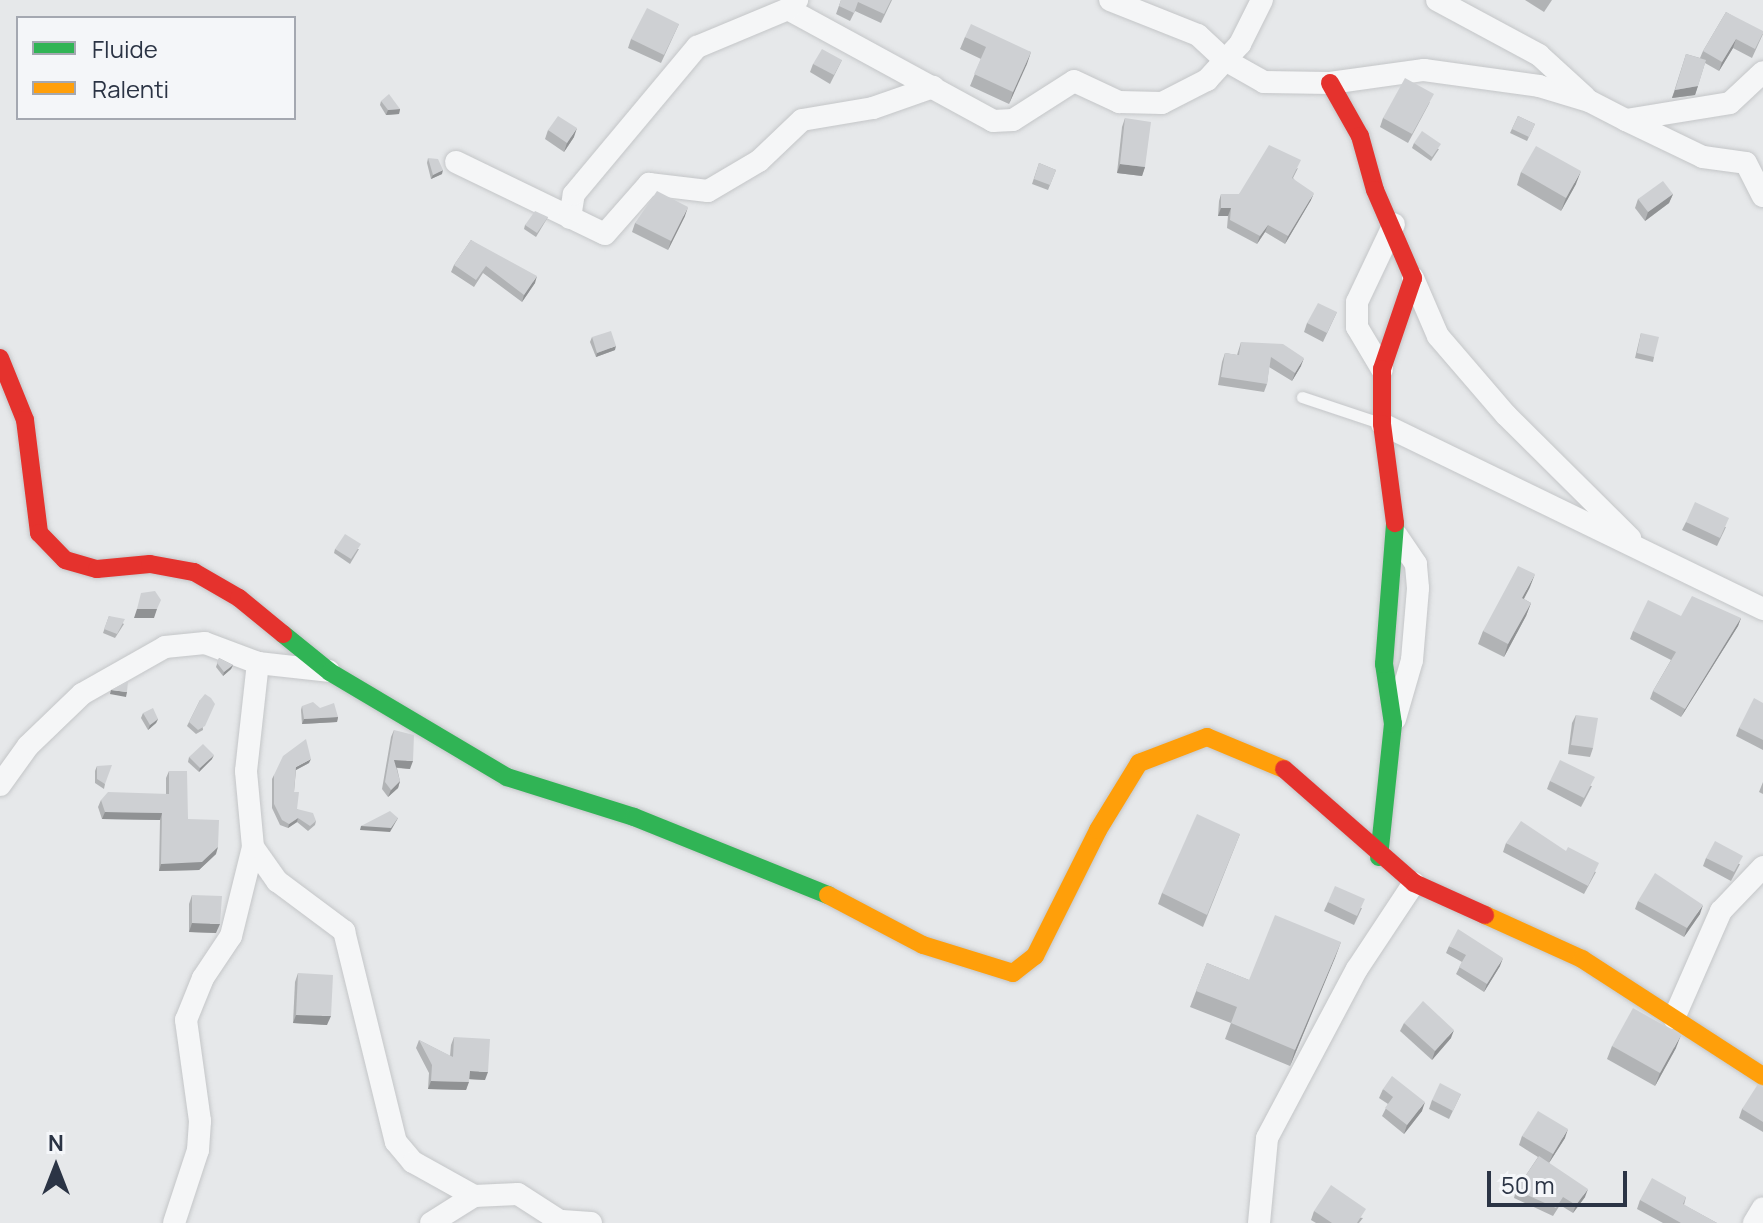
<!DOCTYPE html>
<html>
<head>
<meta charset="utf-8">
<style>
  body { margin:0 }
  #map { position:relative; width:1763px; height:1223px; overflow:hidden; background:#e6e8ea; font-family:Manrope,sans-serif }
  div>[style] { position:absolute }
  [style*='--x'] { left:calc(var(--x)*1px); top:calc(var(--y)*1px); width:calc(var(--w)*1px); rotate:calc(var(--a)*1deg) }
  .roads { filter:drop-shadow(0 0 2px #c4c6c8) drop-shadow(0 0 2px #c4c6c8) }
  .lane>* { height:11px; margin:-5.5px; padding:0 5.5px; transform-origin:5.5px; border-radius:5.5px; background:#f5f6f7 }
  .street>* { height:22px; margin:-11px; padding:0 11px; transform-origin:11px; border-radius:11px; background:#f5f6f7 }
  .fast>* { height:18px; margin:-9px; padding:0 9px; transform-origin:9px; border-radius:9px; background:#30b455 }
  .slow>* { height:18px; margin:-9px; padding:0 9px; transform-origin:9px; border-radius:9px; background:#ff9f0a }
  .jam>* { height:18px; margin:-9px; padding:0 9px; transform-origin:9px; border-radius:9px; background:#e5322d }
  .wall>* { inset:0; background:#b1b3b5 }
  .shaded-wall>* { inset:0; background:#909294 }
  .building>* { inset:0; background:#ced0d3 }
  span { translate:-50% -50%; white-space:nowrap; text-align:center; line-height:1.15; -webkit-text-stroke:8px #f4f6f9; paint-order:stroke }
  .legend { position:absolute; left:16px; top:16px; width:280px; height:104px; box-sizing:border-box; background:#f4f6f9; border:2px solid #a4a8b1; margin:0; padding:10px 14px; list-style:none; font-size:24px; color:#2b3445 }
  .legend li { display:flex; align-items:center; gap:16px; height:40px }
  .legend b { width:40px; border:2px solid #a4a8b1 }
  .north { position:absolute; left:16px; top:1127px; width:80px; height:80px; -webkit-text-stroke:6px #f4f6f9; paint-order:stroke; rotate:0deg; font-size:22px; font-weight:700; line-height:32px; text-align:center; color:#2b3445 }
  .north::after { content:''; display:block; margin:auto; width:28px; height:36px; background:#2b3445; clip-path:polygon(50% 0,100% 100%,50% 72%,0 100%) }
  .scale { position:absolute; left:1487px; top:1171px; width:140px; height:36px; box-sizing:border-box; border:4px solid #2b3445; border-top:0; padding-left:10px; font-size:24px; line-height:28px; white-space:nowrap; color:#2b3445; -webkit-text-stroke:6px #f4f6f9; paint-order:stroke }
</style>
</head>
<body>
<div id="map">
  <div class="roads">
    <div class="lane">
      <div style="--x:1302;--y:397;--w:79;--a:18.4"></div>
    </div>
    <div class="street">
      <div style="--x:1110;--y:0;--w:95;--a:21.7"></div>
      <div style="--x:1198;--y:35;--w:37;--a:43"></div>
      <div style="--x:1225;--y:60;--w:45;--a:29.4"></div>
      <div style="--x:1264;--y:82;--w:66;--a:0.9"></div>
      <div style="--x:1330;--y:83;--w:95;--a:-7.9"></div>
      <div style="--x:1424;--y:70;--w:116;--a:7.9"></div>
      <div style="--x:1539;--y:86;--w:52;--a:16.7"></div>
      <div style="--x:1589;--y:101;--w:42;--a:27.2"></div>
      <div style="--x:1626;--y:120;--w:105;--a:-9.3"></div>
      <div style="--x:1730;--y:103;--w:45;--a:-43.2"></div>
      <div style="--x:1437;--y:0;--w:116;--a:28.3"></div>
      <div style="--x:1539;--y:55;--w:62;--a:42.4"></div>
      <div style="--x:788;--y:9;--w:234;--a:28.6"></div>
      <div style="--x:993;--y:121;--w:20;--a:-3"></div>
      <div style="--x:1013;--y:120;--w:72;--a:-32.6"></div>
      <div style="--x:1074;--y:81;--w:50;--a:25"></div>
      <div style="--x:1119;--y:102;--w:43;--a:1.3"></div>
      <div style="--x:1162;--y:103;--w:51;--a:-27.1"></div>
      <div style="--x:1207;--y:80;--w:49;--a:-47.5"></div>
      <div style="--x:1240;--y:44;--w:49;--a:-63.4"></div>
      <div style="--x:1626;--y:120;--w:85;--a:25.7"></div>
      <div style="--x:1703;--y:157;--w:43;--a:7.9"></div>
      <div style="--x:1746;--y:163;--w:37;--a:63"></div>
      <div style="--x:456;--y:162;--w:165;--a:25.8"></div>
      <div style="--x:605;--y:234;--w:67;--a:-48.7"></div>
      <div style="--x:649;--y:184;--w:59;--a:6.8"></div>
      <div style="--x:708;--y:191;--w:59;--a:-30.5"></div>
      <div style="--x:759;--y:161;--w:59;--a:-43.6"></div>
      <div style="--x:802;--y:120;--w:72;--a:-9.6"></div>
      <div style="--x:873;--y:108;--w:64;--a:-19.3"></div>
      <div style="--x:570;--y:218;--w:24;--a:-81"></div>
      <div style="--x:574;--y:194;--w:192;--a:-50.1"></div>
      <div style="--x:697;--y:47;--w:99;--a:-22.7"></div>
      <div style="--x:788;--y:9;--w:13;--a:-45"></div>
      <div style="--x:1413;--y:278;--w:63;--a:66.7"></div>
      <div style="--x:1438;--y:336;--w:104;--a:49.3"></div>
      <div style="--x:1506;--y:415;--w:175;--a:44.8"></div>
      <div style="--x:1382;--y:369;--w:49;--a:-120.8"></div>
      <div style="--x:1357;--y:327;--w:25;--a:-90"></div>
      <div style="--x:1357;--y:302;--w:86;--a:-64.6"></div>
      <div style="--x:1382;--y:424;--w:424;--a:25.9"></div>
      <div style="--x:1395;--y:719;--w:61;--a:-73.9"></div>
      <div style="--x:1412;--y:660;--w:72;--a:-85.2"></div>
      <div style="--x:1418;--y:588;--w:24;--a:-95"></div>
      <div style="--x:1416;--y:564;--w:34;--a:-124"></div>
      <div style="--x:0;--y:785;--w:48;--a:-54.3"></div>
      <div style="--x:28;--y:746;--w:75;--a:-43.9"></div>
      <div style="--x:82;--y:694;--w:95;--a:-29.5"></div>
      <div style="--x:165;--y:647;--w:40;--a:-5.7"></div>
      <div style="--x:205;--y:643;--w:57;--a:20.7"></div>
      <div style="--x:258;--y:663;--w:71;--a:6.4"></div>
      <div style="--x:253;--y:847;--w:42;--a:54.8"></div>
      <div style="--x:277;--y:881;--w:84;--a:36.7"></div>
      <div style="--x:344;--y:931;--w:217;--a:76.2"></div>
      <div style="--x:396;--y:1142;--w:26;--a:50"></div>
      <div style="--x:413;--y:1162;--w:70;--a:29.1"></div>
      <div style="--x:1674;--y:1018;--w:117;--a:-66.3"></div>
      <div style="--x:1721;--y:911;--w:61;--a:-46.3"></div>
      <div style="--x:562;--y:1221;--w:29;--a:4"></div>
      <div style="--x:174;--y:1223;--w:77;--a:-71.8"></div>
      <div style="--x:198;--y:1150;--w:29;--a:-86"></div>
      <div style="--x:200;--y:1121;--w:102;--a:-97.9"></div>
      <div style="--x:186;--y:1020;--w:45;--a:-68"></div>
      <div style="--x:203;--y:978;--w:50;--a:-56.3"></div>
      <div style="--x:231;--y:936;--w:92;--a:-76.1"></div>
      <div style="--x:253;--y:847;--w:76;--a:-95.3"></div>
      <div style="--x:246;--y:771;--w:109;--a:-83.7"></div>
      <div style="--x:431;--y:1223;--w:51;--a:-32.1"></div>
      <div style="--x:474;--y:1196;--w:44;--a:-2.6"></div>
      <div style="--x:518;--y:1194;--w:54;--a:32.8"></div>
      <div style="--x:1259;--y:1223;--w:85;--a:-84.6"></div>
      <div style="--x:1267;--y:1138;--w:191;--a:-62"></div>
      <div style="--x:1357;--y:969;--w:103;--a:-56.5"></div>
      <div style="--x:1754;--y:1223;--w:17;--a:-59"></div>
    </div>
    <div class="fast">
      <div style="--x:283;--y:634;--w:60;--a:39"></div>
      <div style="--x:330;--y:672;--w:206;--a:30.7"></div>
      <div style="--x:507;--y:777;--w:133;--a:17.5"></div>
      <div style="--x:634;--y:817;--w:209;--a:21.9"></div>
      <div style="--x:1379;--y:857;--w:134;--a:-84"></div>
      <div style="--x:1393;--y:724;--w:61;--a:-98.5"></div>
      <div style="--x:1384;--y:664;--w:141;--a:-85.5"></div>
    </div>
    <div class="slow">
      <div style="--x:828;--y:895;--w:107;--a:27.8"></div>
      <div style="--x:923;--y:945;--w:94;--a:17.3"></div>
      <div style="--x:1013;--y:973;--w:28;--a:-38"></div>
      <div style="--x:1035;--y:956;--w:141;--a:-63.4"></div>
      <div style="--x:1098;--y:830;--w:79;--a:-58.5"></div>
      <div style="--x:1139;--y:763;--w:73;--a:-20.9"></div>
      <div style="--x:1207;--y:737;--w:83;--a:22.6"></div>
      <div style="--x:1485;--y:915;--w:107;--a:24.4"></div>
      <div style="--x:1582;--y:959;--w:216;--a:32.9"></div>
    </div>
    <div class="jam">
      <div style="--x:1330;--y:83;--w:61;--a:60.5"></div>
      <div style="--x:1360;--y:136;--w:56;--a:74.5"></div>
      <div style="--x:1375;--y:190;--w:96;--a:66.6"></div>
      <div style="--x:1413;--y:278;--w:96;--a:108.8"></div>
      <div style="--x:1382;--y:369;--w:55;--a:90"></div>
      <div style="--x:1382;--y:424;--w:100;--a:82.5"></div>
      <div style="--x:0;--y:358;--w:67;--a:68"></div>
      <div style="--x:25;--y:420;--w:114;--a:82.9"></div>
      <div style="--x:39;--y:533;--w:37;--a:46"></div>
      <div style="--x:65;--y:560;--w:33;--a:16"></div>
      <div style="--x:97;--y:569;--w:53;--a:-5.4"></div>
      <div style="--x:150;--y:564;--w:45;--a:10.3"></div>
      <div style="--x:194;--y:572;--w:52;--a:30"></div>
      <div style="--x:239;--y:598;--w:57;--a:39.3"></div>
      <div style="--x:1284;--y:769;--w:173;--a:41.2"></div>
      <div style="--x:1414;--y:883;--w:78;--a:24.3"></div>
    </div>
  </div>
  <div class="wall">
    <div style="clip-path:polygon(841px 0,892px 0,881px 23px,855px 11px,850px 21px,836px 14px)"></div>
    <div style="clip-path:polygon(1525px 0,1552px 0,1544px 12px)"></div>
    <div style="clip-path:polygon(1726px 12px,1763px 34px,1752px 58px,1733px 48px,1719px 71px,1705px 63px,1695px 95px,1672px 98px,1686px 54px,1700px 58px,1703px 51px)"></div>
    <div style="clip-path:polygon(679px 24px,661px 63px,628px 48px,631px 39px)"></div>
    <div style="clip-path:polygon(965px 37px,1031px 52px,1009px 104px,970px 86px,981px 59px,960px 49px)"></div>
    <div style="clip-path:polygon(842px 60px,830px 84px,810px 72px,813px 64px)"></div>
    <div style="clip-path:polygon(381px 101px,400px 109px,399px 114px,386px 115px,380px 105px)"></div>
    <div style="clip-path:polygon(1430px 102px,1408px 143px,1380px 127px,1383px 118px)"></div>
    <div style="clip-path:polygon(1518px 116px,1535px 124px,1527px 141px,1510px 133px)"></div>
    <div style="clip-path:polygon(1125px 118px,1145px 167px,1142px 176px,1117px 173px,1122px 127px)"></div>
    <div style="clip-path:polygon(548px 130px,574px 137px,564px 152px,545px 139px)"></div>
    <div style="clip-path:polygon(1414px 143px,1439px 149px,1431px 161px,1412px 148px)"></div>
    <div style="clip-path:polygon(428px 158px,442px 174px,431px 179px,427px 163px)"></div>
    <div style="clip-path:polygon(1039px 163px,1056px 170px,1048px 190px,1032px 184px)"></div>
    <div style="clip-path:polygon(1298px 168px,1293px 178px,1311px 200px,1285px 244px,1265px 232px,1257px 244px,1227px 228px,1228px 216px,1218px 216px,1219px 201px,1221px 194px,1239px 194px)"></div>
    <div style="clip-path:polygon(1521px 172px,1576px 184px,1561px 211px,1517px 185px)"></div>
    <div style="clip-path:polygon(1673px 194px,1669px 203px,1645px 221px,1635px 208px,1638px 199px)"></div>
    <div style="clip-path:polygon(685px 216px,668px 250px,632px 232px,635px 223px)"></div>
    <div style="clip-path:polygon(548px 217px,536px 237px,524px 229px,525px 225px)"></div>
    <div style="clip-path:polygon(471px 240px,535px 283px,522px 302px,483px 273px,474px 287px,451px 272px,454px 265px)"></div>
    <div style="clip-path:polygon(1337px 312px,1323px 342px,1304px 332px,1307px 323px)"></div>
    <div style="clip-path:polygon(1641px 333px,1654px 357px,1653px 362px,1635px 358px)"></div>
    <div style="clip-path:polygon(592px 337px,615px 350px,596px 357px,590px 342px)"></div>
    <div style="clip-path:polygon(1241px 342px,1301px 366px,1292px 381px,1269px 367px,1267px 384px,1264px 392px,1218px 385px,1222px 362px,1225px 353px,1237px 355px)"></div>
    <div style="clip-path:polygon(1686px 522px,1726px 527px,1717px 546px,1682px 530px)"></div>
    <div style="clip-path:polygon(335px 549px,359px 549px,350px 564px,334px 553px)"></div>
    <div style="clip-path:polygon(1530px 587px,1524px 599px,1531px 603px,1526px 616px,1504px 657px,1478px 644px,1483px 631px)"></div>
    <div style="clip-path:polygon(109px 616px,124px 624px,115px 638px,103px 633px)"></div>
    <div style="clip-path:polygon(1741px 618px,1738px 626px,1681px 717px,1650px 699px,1653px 691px,1671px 660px,1630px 639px,1633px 631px)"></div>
    <div style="clip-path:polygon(219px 658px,233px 665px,231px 669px,223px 676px,216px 667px)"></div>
    <div style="clip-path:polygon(200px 700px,203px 730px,196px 734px,187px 726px)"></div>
    <div style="clip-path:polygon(1763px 703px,1763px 750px,1736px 736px,1739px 728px)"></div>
    <div style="clip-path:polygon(302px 706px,320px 708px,338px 717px,337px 722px,302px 724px,301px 710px)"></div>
    <div style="clip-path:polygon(143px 713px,158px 719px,156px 723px,148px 730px,141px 718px)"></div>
    <div style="clip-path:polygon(1576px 715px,1593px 748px,1590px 757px,1568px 754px,1572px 723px)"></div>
    <div style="clip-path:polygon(394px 730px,410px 769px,397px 768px,400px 781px,398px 788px,388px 797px,382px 789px,391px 737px)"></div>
    <div style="clip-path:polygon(189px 757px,212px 759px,199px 772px,188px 762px)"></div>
    <div style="clip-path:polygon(309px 763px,296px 770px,294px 792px,297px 809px,316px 821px,315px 825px,308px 831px,297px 822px,288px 828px,280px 825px,272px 808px,272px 779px,274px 775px)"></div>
    <div style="clip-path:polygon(97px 766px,105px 784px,104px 789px,95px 783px,95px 771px)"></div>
    <div style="clip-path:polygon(169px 771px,188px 819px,216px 854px,199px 870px,159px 871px,160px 820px,102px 819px,98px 807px,101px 800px,166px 794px,166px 778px)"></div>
    <div style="clip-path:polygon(1550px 781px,1592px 786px,1581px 807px,1547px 789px)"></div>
    <div style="clip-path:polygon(1763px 782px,1763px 794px,1759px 792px)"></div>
    <div style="clip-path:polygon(1240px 834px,1203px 927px,1158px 904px,1162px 893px)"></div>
    <div style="clip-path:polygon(1506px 843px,1596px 872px,1584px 894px,1503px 852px)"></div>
    <div style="clip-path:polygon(1706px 858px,1740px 864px,1731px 881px,1703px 866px)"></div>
    <div style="clip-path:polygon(192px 895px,216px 933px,189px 932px,189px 904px)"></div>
    <div style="clip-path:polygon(1638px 901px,1700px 914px,1684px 937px,1635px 909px)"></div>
    <div style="clip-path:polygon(1328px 902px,1362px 908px,1354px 925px,1324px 911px)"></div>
    <div style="clip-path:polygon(1341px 942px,1290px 1066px,1225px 1039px,1231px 1023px,1190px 1007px,1207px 963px,1249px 980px)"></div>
    <div style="clip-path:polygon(1449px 946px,1500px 966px,1484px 992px,1456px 974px,1462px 962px,1446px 953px)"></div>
    <div style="clip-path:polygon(298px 973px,327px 1025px,293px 1023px,295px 982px)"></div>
    <div style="clip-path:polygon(1404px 1023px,1451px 1038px,1432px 1060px,1400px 1031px)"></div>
    <div style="clip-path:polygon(454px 1037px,485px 1080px,469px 1079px,466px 1090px,428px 1089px,429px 1073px,416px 1048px,419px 1040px,450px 1056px,451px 1045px)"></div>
    <div style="clip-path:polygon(1612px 1046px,1676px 1048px,1655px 1086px,1607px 1059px)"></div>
    <div style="clip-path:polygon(1763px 1087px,1763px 1132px,1739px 1118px,1742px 1109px)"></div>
    <div style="clip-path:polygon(1383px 1089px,1422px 1111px,1404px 1134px,1382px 1116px,1388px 1104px,1379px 1098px)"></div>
    <div style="clip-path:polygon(1461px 1094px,1449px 1119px,1429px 1109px,1432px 1100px)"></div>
    <div style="clip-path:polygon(1522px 1136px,1565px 1138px,1549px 1163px,1585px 1197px,1573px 1213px,1560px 1205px,1553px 1216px,1514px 1198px,1516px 1190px,1538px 1157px,1519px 1145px)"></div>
    <div style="clip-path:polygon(1686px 1197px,1684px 1205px,1717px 1223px,1663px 1223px,1637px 1209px,1640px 1200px)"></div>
    <div style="clip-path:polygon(1314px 1211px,1363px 1218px,1359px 1223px,1316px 1223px,1311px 1220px)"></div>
  </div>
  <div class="shaded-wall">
    <div style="clip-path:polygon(1736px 39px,1733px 48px,1719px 71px,1722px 62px)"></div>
    <div style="clip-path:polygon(1031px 52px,1027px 64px,1009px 104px,1013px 92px)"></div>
    <div style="clip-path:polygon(1698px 86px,1695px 95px,1672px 98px,1675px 90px)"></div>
    <div style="clip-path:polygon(400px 109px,399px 114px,386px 115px,388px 110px)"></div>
    <div style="clip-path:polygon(577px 128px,574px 137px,564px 152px,567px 143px)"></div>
    <div style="clip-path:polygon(1120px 164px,1145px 167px,1142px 176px,1117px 173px)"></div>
    <div style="clip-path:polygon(443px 170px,442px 174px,431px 179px,433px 175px)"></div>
    <div style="clip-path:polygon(1581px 171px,1576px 184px,1561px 211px,1566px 198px)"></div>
    <div style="clip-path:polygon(1314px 193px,1311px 200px,1285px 244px,1288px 236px)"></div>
    <div style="clip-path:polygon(1673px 194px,1669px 203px,1645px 221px,1648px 212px)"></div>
    <div style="clip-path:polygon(688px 207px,685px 216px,668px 250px,671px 241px)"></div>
    <div style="clip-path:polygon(1221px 208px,1231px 208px,1228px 216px,1218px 216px)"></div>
    <div style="clip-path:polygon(1268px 225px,1265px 232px,1257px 244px,1260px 236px)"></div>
    <div style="clip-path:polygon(537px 276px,535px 283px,522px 302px,524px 295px)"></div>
    <div style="clip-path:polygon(616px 346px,615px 350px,596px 357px,597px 353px)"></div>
    <div style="clip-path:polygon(1304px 358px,1301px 366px,1292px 381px,1295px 373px)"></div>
    <div style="clip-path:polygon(1535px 574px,1530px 587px,1517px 611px,1522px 598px)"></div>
    <div style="clip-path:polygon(1531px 603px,1526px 616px,1504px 657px,1508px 644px)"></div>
    <div style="clip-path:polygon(137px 609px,157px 609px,154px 618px,134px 618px)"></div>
    <div style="clip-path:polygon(1741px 618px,1738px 626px,1681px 717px,1685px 709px)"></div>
    <div style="clip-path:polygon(233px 665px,231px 669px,223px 676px,224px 672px)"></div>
    <div style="clip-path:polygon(111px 690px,127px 692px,126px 697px,110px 694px)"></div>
    <div style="clip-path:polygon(338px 717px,337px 722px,302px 724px,304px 719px)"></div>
    <div style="clip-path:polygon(158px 719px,156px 723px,148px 730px,150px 725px)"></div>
    <div style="clip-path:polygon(214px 755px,212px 759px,199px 772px,200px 768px)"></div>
    <div style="clip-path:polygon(311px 759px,309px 763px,294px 771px,296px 767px)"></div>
    <div style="clip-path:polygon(394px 760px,413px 761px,410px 769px,392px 767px)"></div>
    <div style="clip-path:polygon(400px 781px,398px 788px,388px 797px,391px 790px)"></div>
    <div style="clip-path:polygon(105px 812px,162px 813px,160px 820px,102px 819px)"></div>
    <div style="clip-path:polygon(298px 818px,297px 822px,288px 828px,289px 824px)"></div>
    <div style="clip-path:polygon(398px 818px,390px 832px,360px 830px,361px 826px)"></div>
    <div style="clip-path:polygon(218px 847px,216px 854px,199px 870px,159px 871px,161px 864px)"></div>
    <div style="clip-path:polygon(1703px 905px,1700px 914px,1684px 937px,1687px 928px)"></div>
    <div style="clip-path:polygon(192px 923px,220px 924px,216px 933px,189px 932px)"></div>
    <div style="clip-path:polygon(1341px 942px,1335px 958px,1290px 1066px,1295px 1050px)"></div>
    <div style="clip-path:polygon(1503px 958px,1500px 966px,1484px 992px,1487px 984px)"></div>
    <div style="clip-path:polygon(296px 1015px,331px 1016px,327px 1025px,293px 1023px)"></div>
    <div style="clip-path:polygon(1454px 1030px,1451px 1038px,1432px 1060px,1435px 1051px)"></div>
    <div style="clip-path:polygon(1681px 1035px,1676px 1048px,1655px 1086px,1660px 1073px)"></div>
    <div style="clip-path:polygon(470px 1071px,488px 1072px,485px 1080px,467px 1079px)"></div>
    <div style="clip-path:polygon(431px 1081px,469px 1082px,466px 1090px,428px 1089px)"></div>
    <div style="clip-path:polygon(1425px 1102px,1422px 1111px,1404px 1134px,1407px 1125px)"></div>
    <div style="clip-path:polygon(1568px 1129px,1565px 1138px,1549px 1163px,1553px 1154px)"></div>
    <div style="clip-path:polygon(1588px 1189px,1585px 1197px,1573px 1213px,1576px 1205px)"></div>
  </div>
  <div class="building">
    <div style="clip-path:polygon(841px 0,891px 0,884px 14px,858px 2px,854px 13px,839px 6px)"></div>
    <div style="clip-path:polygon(647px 8px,679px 24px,664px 55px,631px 39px)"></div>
    <div style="clip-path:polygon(1726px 12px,1763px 31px,1763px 33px,1755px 49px,1736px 39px,1722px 62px,1703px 51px)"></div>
    <div style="clip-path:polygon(971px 24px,1031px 52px,1013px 92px,974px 74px,986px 47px,965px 37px)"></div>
    <div style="clip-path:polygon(822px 49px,842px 60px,834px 75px,813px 64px)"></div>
    <div style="clip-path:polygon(1686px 54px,1706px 60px,1698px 86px,1675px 90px)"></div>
    <div style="clip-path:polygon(1405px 78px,1434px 94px,1412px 134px,1383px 118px)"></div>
    <div style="clip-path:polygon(389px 94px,400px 109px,388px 110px,381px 101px)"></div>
    <div style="clip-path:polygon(558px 116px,577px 128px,567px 143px,548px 130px)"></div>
    <div style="clip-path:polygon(1518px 116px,1535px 124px,1529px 137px,1512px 129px)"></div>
    <div style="clip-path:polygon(1125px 118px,1151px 122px,1145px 167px,1120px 164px)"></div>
    <div style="clip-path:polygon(1422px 131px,1441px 144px,1432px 157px,1414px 143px)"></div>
    <div style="clip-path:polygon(1269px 145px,1301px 160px,1292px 178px,1314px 193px,1288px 236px,1268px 225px,1260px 236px,1230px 220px,1231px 208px,1221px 208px,1221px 194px,1239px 194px)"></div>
    <div style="clip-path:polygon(1536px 146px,1581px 171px,1566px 198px,1521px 172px)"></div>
    <div style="clip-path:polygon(428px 158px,438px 159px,443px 170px,433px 175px)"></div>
    <div style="clip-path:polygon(1039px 163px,1056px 170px,1050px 185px,1034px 179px)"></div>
    <div style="clip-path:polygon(1663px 181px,1673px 194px,1648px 212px,1638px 199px)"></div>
    <div style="clip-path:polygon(657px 191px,688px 207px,671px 241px,635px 223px)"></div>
    <div style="clip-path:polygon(535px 211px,548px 217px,537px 233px,525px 225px)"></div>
    <div style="clip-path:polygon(471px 240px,537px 276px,524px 295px,486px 266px,476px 280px,454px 265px)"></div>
    <div style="clip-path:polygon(1318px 303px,1337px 312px,1327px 333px,1307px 323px)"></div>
    <div style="clip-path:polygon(611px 331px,616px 346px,597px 353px,592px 337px)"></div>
    <div style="clip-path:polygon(1641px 333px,1659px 337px,1654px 357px,1637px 353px)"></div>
    <div style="clip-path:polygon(1241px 342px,1283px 344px,1304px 358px,1295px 373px,1271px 357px,1267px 384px,1221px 377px,1225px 353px,1239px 355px)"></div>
    <div style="clip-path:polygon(1695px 502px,1729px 518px,1720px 538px,1686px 522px)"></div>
    <div style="clip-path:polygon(345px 534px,361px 544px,351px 559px,335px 549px)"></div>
    <div style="clip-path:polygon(1518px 566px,1535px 574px,1522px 598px,1531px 603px,1508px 644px,1483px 631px)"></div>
    <div style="clip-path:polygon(155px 591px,161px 600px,157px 609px,137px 609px,141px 593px)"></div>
    <div style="clip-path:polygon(1692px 596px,1741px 618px,1685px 709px,1653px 691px,1676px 652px,1633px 631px,1648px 600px,1681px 616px)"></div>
    <div style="clip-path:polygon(109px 616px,125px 619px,117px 634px,104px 629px)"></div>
    <div style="clip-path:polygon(219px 658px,233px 665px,224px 672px,217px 663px)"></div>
    <div style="clip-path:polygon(128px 681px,127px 692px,111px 690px)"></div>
    <div style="clip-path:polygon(205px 694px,211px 698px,215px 704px,205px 726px,198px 730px,189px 722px,200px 700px)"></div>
    <div style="clip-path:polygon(1754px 698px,1763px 703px,1763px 740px,1739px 728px)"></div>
    <div style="clip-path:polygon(313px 702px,320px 708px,334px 703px,338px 717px,304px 719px,302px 706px)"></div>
    <div style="clip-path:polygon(153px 708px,158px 719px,150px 725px,143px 713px)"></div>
    <div style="clip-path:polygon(1576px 715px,1598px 718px,1593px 748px,1571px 745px)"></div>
    <div style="clip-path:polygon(394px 730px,414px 735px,413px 761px,394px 760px,400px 781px,391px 790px,385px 782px)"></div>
    <div style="clip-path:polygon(306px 739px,311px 759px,296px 767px,294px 792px,299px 792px,297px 809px,313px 813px,316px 821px,310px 826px,298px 818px,289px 824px,282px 820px,274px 804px,274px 775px,283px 756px)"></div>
    <div style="clip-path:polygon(203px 744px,214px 755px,200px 768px,189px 757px)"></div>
    <div style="clip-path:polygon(1560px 760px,1595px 777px,1584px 798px,1550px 781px)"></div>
    <div style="clip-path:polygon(112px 765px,105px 784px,97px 779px,97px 766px)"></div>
    <div style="clip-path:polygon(169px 771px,187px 771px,188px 819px,219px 820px,218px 847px,202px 862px,161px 864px,162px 813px,105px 812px,101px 800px,108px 792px,169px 794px)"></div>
    <div style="clip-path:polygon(390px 811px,398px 818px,391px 828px,361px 826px)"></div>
    <div style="clip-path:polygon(1197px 814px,1240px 834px,1207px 915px,1162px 893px)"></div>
    <div style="clip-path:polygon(1521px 821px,1566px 851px,1568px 847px,1599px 863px,1588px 886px,1506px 843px)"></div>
    <div style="clip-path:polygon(1715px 841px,1743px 856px,1734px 872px,1706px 858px)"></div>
    <div style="clip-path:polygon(1655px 873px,1703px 905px,1687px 928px,1638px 901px)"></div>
    <div style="clip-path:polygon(1335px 886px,1365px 899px,1357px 916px,1328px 902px)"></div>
    <div style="clip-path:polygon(192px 895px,222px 896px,220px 924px,192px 923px)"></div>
    <div style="clip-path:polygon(1275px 915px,1341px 942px,1295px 1050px,1231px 1023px,1237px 1007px,1196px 991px,1207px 963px,1249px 980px)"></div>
    <div style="clip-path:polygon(1458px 929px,1503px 958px,1487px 984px,1459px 967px,1466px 955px,1449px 946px)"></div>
    <div style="clip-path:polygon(298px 973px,333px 975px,331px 1016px,296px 1015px)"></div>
    <div style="clip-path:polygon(1423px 1001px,1454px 1030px,1435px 1051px,1404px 1023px)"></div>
    <div style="clip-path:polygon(1633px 1008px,1681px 1035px,1660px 1073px,1612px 1046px)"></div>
    <div style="clip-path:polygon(454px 1037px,490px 1039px,488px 1072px,470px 1071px,469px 1082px,431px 1081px,432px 1065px,419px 1040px,453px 1057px)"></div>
    <div style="clip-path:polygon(1392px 1076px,1425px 1102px,1407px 1125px,1385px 1108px,1393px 1097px,1383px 1089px)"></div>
    <div style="clip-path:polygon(1440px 1083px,1461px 1094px,1453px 1111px,1432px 1100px)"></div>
    <div style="clip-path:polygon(1758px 1084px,1763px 1087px,1763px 1122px,1742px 1109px)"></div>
    <div style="clip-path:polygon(1538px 1111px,1568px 1129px,1553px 1154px,1522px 1136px)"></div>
    <div style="clip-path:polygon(1539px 1156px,1588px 1189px,1576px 1205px,1563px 1197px,1556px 1208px,1516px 1190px)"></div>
    <div style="clip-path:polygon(1652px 1178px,1686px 1197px,1683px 1204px,1717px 1223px,1681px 1223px,1640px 1200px)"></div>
    <div style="clip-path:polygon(1331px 1185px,1366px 1209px,1357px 1223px,1332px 1223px,1314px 1211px)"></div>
  </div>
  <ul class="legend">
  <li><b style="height:10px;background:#30b455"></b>Fluide</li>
  <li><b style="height:10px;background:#ff9f0a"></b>Ralenti</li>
  </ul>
  <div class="north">N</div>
  <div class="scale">50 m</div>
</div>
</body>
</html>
